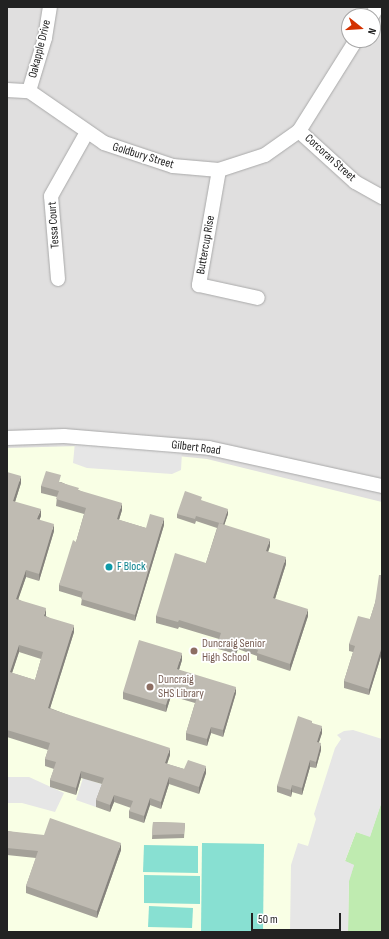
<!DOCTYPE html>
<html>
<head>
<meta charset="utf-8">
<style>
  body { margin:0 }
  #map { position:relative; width:389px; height:939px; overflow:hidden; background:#f2f1e9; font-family:"Sofia Sans Condensed",sans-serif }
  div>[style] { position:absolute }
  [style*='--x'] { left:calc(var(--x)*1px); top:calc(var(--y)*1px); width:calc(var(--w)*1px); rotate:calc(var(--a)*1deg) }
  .residential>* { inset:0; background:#e0dfdf }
  .education>* { inset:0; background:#f9ffe5 }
  .grass>* { inset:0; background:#bfebb0 }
  .pitch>* { inset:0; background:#88e0d2 }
  .parking>* { inset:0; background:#e6e6e6 }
  .roads { filter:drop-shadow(0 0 1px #a9a9a9) drop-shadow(0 0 1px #a9a9a9) }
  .street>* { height:14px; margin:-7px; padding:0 7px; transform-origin:7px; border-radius:7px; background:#fff }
  .wall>* { inset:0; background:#a4a199 }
  .shaded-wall>* { inset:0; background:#86837d }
  .building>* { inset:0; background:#bfbbb2 }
  .dots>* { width:11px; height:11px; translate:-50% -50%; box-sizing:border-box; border:2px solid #fff; border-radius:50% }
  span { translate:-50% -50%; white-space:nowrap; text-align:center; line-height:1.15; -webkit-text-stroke:3.5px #fff; paint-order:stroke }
  .street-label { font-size:12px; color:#222 }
  .culture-label { font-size:12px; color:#0d838f }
  .left { translate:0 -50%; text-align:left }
  .education-label { font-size:12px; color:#785e54 }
  .frame { position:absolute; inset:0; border:8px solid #222; pointer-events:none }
  .north { position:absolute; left:341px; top:8px; width:40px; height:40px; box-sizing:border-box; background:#fff; border:1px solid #a7a7a7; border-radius:50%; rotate:107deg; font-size:11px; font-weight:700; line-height:16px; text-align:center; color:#222 }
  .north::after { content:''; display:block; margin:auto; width:14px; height:18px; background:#d33201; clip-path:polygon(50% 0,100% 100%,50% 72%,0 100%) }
  .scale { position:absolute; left:251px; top:913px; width:90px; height:18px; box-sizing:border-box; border:2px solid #222; border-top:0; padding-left:5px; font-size:12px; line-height:14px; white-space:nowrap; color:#222; -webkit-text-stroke:3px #fff; paint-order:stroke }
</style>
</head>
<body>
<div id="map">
  <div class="residential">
    <div style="clip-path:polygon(evenodd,7px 7px,382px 7px,382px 932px,7px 932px,7px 7px,349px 16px,373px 16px,373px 40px,349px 40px,349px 16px)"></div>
  </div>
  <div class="education">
    <div style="clip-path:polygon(78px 446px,207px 459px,382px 502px,382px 801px,370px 837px,345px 861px,349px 881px,348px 932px,7px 932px,7px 448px)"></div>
  </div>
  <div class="grass">
    <div style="clip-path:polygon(382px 801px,382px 932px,348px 932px,349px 881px,354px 865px,345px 861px,356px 832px,370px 836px)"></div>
  </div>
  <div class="pitch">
    <div style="clip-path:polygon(202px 843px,264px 844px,263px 932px,201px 932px)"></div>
    <div style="clip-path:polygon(144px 845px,198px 846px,198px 873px,143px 872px)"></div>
    <div style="clip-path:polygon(144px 875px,200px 876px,200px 904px,144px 903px)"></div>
    <div style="clip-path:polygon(149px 906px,193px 908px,192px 928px,148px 927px)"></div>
  </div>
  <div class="parking">
    <div style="clip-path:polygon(75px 442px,182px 452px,181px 470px,172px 474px,87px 468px,73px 463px)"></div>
    <div style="clip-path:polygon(353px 730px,382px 739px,382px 801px,370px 837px,356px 832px,345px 861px,354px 865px,349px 881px,348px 932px,290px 932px,291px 865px,298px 843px,308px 846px,316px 819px,314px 814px,335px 748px,341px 739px,337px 735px,344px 731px)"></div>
    <div style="clip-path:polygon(7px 777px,29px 777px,64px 793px,55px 812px,22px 803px,7px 803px)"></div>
    <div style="clip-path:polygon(83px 778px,104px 785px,96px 807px,76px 800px)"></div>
  </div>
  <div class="roads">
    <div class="street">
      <div style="--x:372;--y:16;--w:10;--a:-61"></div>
      <div style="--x:7;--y:90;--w:22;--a:3"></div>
      <div style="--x:29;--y:91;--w:91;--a:34.7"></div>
      <div style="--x:104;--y:143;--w:73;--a:18.4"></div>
      <div style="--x:173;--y:166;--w:46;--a:5"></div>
      <div style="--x:219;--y:170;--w:48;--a:-18.1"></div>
      <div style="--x:265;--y:155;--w:42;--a:-35.2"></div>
      <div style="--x:299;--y:131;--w:107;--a:-57.9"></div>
      <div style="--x:29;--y:91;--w:55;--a:-73.2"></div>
      <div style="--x:45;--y:38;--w:31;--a:-81"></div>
      <div style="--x:299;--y:131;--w:76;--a:42.3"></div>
      <div style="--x:355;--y:182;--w:31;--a:29"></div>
      <div style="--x:219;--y:170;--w:117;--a:99.9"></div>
      <div style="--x:199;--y:285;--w:60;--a:12.4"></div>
      <div style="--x:58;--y:279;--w:83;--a:-94.8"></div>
      <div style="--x:51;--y:196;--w:73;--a:-60.6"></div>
      <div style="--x:7;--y:438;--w:57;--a:-2"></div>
      <div style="--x:64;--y:436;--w:145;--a:4.7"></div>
      <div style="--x:209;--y:448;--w:177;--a:12.4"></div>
    </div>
  </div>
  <div class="wall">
    <div style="clip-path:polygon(evenodd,7px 472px,21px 483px,15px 502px,41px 516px,39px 520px,54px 531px,39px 581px,26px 577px,18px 599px,46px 615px,46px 616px,74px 632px,50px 708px,170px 755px,167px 764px,184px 769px,206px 773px,199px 794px,169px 784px,161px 809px,150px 805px,144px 823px,129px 818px,129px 811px,131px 808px,114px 802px,110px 812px,96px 807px,96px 800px,102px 784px,81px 778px,76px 795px,50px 787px,50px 780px,54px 769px,45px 766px,45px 759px,48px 750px,7px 737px,7px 472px,19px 652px,41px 659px,35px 680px,12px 673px,19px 652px)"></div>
    <div style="clip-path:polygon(61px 482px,122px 510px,119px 520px,146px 528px,164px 525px,135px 621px,81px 605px,82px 598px,59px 591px,59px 585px,76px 542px,84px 514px,56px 506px,57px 497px,41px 493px,41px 486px)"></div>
    <div style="clip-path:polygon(202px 501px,228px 514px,224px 525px,270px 546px,268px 552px,286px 564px,275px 599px,308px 616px,290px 671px,257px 660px,257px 656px,238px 649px,236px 654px,218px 649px,218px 642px,219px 639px,179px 627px,178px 629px,156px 623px,156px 616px,206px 563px,217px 528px,196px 521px,195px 524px,177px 518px,177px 514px)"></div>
    <div style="clip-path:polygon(382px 575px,382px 653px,369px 695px,344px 688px,344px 681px,353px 652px,349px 651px,349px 644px,370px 619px,375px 603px)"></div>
    <div style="clip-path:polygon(182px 660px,179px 670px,236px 693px,223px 737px,211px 733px,207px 746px,186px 740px,186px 733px,195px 703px,171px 696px,166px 712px,123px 699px,123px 692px)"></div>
    <div style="clip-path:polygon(312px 723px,322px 733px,319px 742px,321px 750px,316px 768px,310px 767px,302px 795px,292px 792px,291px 797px,277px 792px,277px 786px)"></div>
    <div style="clip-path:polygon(153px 822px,185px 823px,184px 838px,152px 839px)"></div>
    <div style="clip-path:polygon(7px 831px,121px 850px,97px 918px,26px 893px,26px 886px,36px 858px,7px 855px)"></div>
  </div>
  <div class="shaded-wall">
    <div style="clip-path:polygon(21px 476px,21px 483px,13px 508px,13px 501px)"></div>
    <div style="clip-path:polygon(122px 503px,122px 510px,117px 526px,117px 519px)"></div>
    <div style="clip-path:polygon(41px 509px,41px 516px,37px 526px,37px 519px)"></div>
    <div style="clip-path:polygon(228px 509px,228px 514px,223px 529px,223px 525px)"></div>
    <div style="clip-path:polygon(164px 518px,164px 525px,135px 621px,135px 615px)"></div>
    <div style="clip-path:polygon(54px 524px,54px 531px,39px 581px,39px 574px)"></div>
    <div style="clip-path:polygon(270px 539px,270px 546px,266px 558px,266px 551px)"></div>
    <div style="clip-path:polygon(286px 557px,286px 564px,273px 605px,273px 598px)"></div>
    <div style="clip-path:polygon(26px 570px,26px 577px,16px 606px,16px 599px)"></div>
    <div style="clip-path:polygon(46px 608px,46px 615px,44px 623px,44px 616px)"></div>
    <div style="clip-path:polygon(308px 609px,308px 616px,290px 671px,290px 664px)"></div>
    <div style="clip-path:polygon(74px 625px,74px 632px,48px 715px,48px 708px)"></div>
    <div style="clip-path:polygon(238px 642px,238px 649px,236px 654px,236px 648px)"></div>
    <div style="clip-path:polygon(19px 645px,19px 652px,10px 679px,10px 672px)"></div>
    <div style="clip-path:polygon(382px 646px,382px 653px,369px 695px,369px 689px)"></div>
    <div style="clip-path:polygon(182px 653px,182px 660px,177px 676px,177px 669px)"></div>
    <div style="clip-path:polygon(236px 687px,236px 693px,223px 737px,223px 730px)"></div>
    <div style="clip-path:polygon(171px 689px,171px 696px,166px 712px,166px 705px)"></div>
    <div style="clip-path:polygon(322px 726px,322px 733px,317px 748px,317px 742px)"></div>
    <div style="clip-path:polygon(211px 727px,211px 733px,207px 746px,207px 739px)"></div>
    <div style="clip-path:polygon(321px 743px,321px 750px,316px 768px,316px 762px)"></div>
    <div style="clip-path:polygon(170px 748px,170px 755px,165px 770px,165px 763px)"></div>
    <div style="clip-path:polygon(310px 760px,310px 767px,302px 795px,302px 788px)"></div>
    <div style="clip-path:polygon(206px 766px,206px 773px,199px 794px,199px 787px)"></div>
    <div style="clip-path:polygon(81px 771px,81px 778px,76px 795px,76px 788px)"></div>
    <div style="clip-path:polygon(169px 777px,169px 784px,161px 809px,161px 802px)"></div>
    <div style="clip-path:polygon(292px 785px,292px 792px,291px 797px,291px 790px)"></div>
    <div style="clip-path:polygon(114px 795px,114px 802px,110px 812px,110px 805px)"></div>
    <div style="clip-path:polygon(150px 798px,150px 805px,144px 823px,144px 816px)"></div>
    <div style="clip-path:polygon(121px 843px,121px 850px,97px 918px,97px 911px)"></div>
  </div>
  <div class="building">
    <div style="clip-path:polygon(46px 471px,61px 475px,59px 482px,79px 488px,78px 490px,122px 503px,117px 519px,146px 528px,150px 514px,164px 518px,135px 615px,81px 599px,83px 592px,59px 585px,73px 540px,76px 542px,86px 508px,56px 499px,59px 491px,41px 486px)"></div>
    <div style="clip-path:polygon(evenodd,7px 472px,21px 476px,13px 501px,41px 509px,37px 519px,54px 524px,39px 574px,26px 570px,16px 599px,46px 608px,44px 616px,74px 625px,48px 708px,170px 748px,165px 763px,184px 769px,188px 760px,206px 766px,199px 787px,169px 777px,161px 802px,150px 798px,144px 816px,129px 811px,133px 801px,114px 795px,110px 805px,96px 800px,104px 778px,81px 771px,76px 788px,50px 780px,56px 762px,45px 759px,50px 743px,7px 730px,7px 472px,19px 645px,43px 652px,35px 680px,10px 672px,19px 645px)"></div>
    <div style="clip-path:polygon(185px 491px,202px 497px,201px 500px,228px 509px,223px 524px,196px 516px,195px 519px,177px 514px)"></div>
    <div style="clip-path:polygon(219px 523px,270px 539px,266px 551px,286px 557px,273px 598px,308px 609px,290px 664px,257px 653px,258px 650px,238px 642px,236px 648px,218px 642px,221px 633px,179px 620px,178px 622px,156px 616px,175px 553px,206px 563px)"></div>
    <div style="clip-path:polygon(379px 575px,382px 575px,382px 646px,369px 689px,344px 681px,355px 646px,349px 644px,358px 616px,370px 619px,375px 603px)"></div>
    <div style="clip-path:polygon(139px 640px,182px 653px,177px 669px,236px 687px,223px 730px,211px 727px,207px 739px,186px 733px,197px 697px,171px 689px,166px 705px,123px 692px)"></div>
    <div style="clip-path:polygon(298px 716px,312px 721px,312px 723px,322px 726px,317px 742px,321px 743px,316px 762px,310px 760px,302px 788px,292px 785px,291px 790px,277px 786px)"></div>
    <div style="clip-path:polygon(50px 818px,121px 843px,97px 911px,26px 886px,38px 851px,7px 848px,7px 831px,44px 835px)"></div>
    <div style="clip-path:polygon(153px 822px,185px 823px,184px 834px,152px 835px)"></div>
  </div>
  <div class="dots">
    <div style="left:109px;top:567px;background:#0f9aa8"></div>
    <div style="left:194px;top:651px;background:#8d6e63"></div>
    <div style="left:150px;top:687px;background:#8d6e63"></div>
  </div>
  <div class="street-label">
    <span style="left:40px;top:49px;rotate:-76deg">Oakapple Drive</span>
    <span style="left:143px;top:156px;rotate:17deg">Goldbury Street</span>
    <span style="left:330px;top:158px;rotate:42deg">Corcoran Street</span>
    <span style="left:54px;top:225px;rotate:-94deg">Tessa Court</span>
    <span style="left:206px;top:245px;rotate:-80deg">Buttercup Rise</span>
    <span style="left:196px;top:448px;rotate:7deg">Gilbert Road</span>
  </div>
  <div class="culture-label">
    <span class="left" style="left:117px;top:567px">F Block</span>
  </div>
  <div class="education-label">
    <span class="left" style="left:202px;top:651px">Duncraig Senior<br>High School</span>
    <span class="left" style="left:158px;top:687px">Duncraig<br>SHS Library</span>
  </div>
  <div class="frame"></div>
  <div class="north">N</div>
  <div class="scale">50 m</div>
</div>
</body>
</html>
